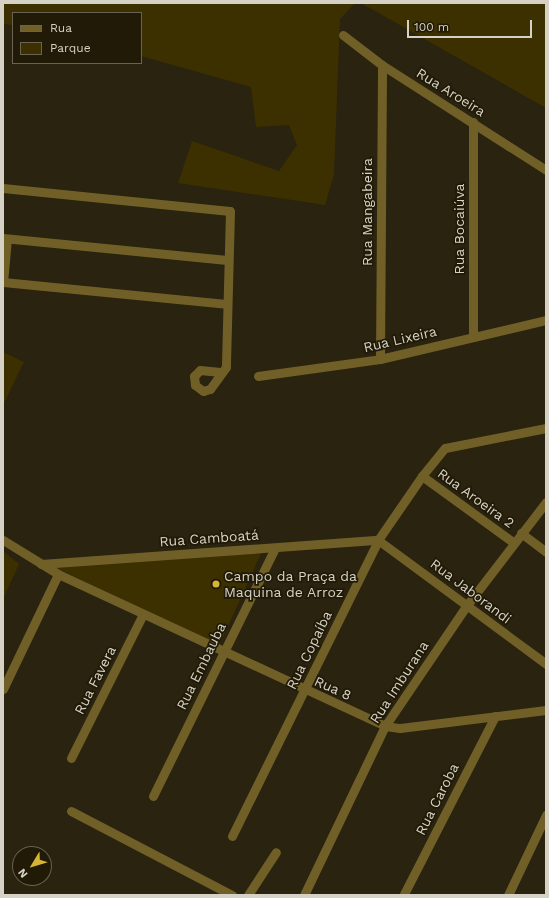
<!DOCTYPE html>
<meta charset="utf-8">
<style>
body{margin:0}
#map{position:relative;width:549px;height:898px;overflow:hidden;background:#29230f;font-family:"Work Sans",sans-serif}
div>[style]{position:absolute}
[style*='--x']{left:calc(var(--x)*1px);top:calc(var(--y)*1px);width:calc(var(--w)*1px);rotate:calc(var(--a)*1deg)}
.green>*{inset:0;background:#3d3000}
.minor>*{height:9px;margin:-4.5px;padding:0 4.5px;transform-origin:4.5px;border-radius:4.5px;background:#705f27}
.dots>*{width:11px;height:11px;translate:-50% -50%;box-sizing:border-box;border:2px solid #201a06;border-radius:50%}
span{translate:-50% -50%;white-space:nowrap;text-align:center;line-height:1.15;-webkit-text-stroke:3.5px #201a06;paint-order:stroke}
.street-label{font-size:14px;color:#d5d1c5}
.poi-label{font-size:14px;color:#d5d1c5}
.left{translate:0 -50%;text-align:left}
.frame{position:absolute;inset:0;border:4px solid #d5d1c5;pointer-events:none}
.legend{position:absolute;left:12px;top:12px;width:130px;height:52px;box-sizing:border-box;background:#201a06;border:1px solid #686352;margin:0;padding:5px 7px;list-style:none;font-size:12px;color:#d5d1c5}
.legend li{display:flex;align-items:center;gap:8px;height:20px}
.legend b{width:20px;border:1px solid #686352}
.north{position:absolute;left:12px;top:846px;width:40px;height:40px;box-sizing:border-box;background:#201a06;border:1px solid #686352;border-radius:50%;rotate:232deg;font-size:11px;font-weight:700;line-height:16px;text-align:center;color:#d5d1c5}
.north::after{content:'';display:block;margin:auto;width:14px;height:18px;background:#d7b434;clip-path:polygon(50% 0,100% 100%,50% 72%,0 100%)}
.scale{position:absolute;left:407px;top:20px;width:125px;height:18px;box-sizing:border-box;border:2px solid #d5d1c5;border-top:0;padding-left:5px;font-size:12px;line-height:14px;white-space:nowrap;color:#d5d1c5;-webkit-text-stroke:3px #201a06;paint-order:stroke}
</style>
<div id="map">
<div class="green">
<i style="clip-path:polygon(3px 3px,355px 3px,340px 19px,334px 174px,325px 205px,178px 183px,192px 141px,279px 171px,297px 145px,289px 125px,256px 127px,251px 87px,141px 56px,141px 13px,13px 13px,13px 25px,3px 24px)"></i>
<i style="clip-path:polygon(361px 3px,546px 3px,546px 108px)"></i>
<i style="clip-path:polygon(3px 352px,24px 362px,3px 405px)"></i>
<i style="clip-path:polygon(263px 549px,219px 646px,56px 568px)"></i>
<i style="clip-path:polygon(3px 551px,19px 564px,3px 599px)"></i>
</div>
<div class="minor">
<i style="--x:343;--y:35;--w:49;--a:37.6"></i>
<i style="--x:382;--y:65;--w:195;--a:32.6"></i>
<i style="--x:473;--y:122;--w:215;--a:90"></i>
<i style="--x:3;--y:188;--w:228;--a:5.8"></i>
<i style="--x:230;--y:211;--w:156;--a:91.5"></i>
<i style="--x:226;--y:367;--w:27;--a:126"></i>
<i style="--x:210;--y:389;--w:7;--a:164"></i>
<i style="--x:203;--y:391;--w:10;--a:-143"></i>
<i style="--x:195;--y:385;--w:9;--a:-96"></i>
<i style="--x:194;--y:376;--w:8;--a:-45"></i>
<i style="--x:200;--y:370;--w:20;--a:6"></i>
<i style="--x:3;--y:238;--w:225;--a:5.6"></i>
<i style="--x:7;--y:239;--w:43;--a:95.3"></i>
<i style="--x:3;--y:282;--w:224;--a:5.6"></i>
<i style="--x:380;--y:359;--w:294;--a:-89.6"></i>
<i style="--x:258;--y:376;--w:123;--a:-7.9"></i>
<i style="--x:380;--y:359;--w:171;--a:-13.2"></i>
<i style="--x:422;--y:476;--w:112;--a:36"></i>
<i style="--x:521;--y:533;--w:31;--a:37"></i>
<i style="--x:3;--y:540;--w:65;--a:31.7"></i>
<i style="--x:58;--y:574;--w:361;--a:24.9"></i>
<i style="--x:385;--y:726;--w:15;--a:8"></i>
<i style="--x:400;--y:728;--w:147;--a:-7"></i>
<i style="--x:378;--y:540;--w:209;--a:36.4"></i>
<i style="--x:41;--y:564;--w:338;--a:-4.1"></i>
<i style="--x:3;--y:689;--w:127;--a:-64.4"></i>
<i style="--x:71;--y:758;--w:161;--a:-63.4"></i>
<i style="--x:153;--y:796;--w:276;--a:-63.8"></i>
<i style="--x:71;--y:811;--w:182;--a:27.6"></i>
<i style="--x:232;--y:836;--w:330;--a:-63.7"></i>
<i style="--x:378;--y:540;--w:78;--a:-55.5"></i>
<i style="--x:422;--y:476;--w:36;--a:-51"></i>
<i style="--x:445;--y:448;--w:103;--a:-11.2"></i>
<i style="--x:404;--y:894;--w:200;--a:-62.9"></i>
<i style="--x:248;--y:895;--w:51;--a:-56.9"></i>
<i style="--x:304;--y:895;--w:187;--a:-64.4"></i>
<i style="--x:385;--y:726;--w:146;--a:-55.9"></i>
<i style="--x:467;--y:605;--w:130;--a:-52.5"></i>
<i style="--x:508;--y:895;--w:89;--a:-64.6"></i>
</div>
<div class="dots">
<i style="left:216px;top:584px;background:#d7b434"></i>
</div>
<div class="street-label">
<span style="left:451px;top:92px;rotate:32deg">Rua Aroeira</span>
<span style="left:367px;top:212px;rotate:-90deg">Rua Mangabeira</span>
<span style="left:459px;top:229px;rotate:-90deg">Rua Bocaiúva</span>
<span style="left:400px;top:339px;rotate:-13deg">Rua Lixeira</span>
<span style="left:476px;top:498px;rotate:36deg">Rua Aroeira 2</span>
<span style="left:209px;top:538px;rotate:-4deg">Rua Camboatá</span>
<span style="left:471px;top:591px;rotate:37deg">Rua Jaborandi</span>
<span style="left:309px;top:650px;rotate:-64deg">Rua Copaíba</span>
<span style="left:201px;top:666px;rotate:-64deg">Rua Embauba</span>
<span style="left:95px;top:680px;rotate:-63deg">Rua Favera</span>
<span style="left:399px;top:682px;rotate:-57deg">Rua Imburana</span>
<span style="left:333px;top:688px;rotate:24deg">Rua 8</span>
<span style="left:437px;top:799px;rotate:-63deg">Rua Caroba</span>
</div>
<div class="poi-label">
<span class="left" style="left:224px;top:584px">Campo da Praça da<br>Maquina de Arroz</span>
</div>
<div class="frame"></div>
<ul class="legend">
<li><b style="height:5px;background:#705f27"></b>Rua</li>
<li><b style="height:11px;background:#3d3000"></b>Parque</li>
</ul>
<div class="north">N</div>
<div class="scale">100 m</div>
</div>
